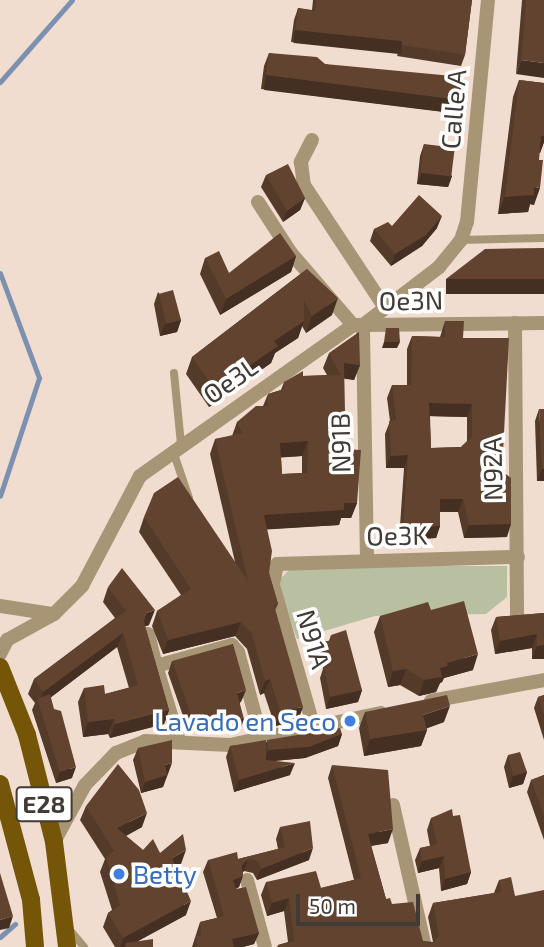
<!DOCTYPE html>
<style>
body{margin:0}
#map{position:relative;width:544px;height:947px;overflow:hidden;background:#f1ddd0;font-family:"Exo 2",sans-serif}
div>[style]{position:absolute}
[style*='--x']{left:calc(var(--x)*1px);top:calc(var(--y)*1px);width:calc(var(--w)*1px);rotate:calc(var(--a)*1deg)}
.green>*{inset:0;background:#b9bfa1}
.stream>*{height:5px;margin:-2.5px;padding:0 2.5px;transform-origin:2.5px;border-radius:2.5px;background:#7c91af}
.service>*{height:8px;margin:-4px;padding:0 4px;transform-origin:4px;border-radius:4px;background:#a79575}
.minor>*{height:14px;margin:-7px;padding:0 7px;transform-origin:7px;border-radius:7px;background:#a79575}
.primary>*{height:18px;margin:-9px;padding:0 9px;transform-origin:9px;border-radius:9px;background:#755507}
.wall>*{inset:0;background:#533a29}
.shaded-wall>*{inset:0;background:#442f22;transform-origin:0 0}
.building>*{inset:0;background:#614330;transform-origin:0 0}
.dots>*{width:19px;height:19px;translate:-50% -50%;box-sizing:border-box;border:4px solid #fff;border-radius:50%}
span{translate:-50% -50%;white-space:nowrap;text-align:center;line-height:1.15;-webkit-text-stroke:7px #fff;paint-order:stroke}
.shield-label span{padding:2px 5px;background:#fff;border:2px solid;border-radius:5px;-webkit-text-stroke-width:0}
.shield-label{font-size:24px;color:#423a35;font-weight:700}
.street-label{font-size:26px;color:#423a35}
.shop-label{font-size:26px;color:#366cbe}
.right{translate:-100% -50%;text-align:right}
.left{translate:0 -50%;text-align:left}
.scale{position:absolute;left:296px;top:894px;width:124px;height:32px;box-sizing:border-box;border:4px solid #423a35;border-top:0;padding-left:9px;font-size:21px;line-height:24px;white-space:nowrap;color:#423a35;-webkit-text-stroke:5px #fff;paint-order:stroke}
</style>
<div id="map">
<div class="green">
<i style="clip-path:polygon(293px 566px,507px 566px,507px 597px,486px 614px,375px 616px,297px 639px,280px 591px,281px 578px)"></i>
</div>
<div class="stream">
<i style="--x:0;--y:82;--w:109;--a:-48.7"></i>
<i style="--x:0;--y:273;--w:112;--a:69.6"></i>
<i style="--x:39;--y:378;--w:124;--a:108.3"></i>
<i style="--x:0;--y:937;--w:20;--a:-41"></i>
</div>
<div class="service">
<i style="--x:461;--y:240;--w:83;--a:-1.4"></i>
<i style="--x:174;--y:373;--w:71;--a:84.4"></i>
<i style="--x:173;--y:451;--w:50;--a:71.2"></i>
<i style="--x:68;--y:928;--w:25;--a:50"></i>
</div>
<div class="minor">
<i style="--x:312;--y:140;--w:25;--a:117"></i>
<i style="--x:301;--y:162;--w:23;--a:83"></i>
<i style="--x:304;--y:185;--w:147;--a:56.6"></i>
<i style="--x:258;--y:202;--w:61;--a:57.1"></i>
<i style="--x:291;--y:253;--w:95;--a:49.3"></i>
<i style="--x:515;--y:323;--w:291;--a:89.6"></i>
<i style="--x:367;--y:560;--w:235;--a:-91"></i>
<i style="--x:363;--y:325;--w:181;--a:-0.6"></i>
<i style="--x:0;--y:606;--w:54;--a:8.6"></i>
<i style="--x:148;--y:634;--w:33;--a:76"></i>
<i style="--x:0;--y:654;--w:16;--a:-63"></i>
<i style="--x:7;--y:640;--w:54;--a:-29"></i>
<i style="--x:54;--y:614;--w:40;--a:-45"></i>
<i style="--x:82;--y:586;--w:124;--a:-62.2"></i>
<i style="--x:140;--y:476;--w:261;--a:-35.3"></i>
<i style="--x:353;--y:325;--w:10;--a:0"></i>
<i style="--x:363;--y:325;--w:96;--a:-37.3"></i>
<i style="--x:439;--y:267;--w:35;--a:-51"></i>
<i style="--x:461;--y:240;--w:19;--a:-72"></i>
<i style="--x:467;--y:222;--w:223;--a:-84.6"></i>
<i style="--x:431;--y:701;--w:115;--a:-10.5"></i>
<i style="--x:314;--y:728;--w:149;--a:-106"></i>
<i style="--x:273;--y:585;--w:21;--a:-79"></i>
<i style="--x:277;--y:564;--w:241;--a:-1.7"></i>
<i style="--x:179;--y:741;--w:78;--a:-107"></i>
<i style="--x:156;--y:666;--w:79;--a:-15.4"></i>
<i style="--x:232;--y:645;--w:9;--a:49"></i>
<i style="--x:238;--y:652;--w:65;--a:74.9"></i>
<i style="--x:393;--y:805;--w:146;--a:77.3"></i>
<i style="--x:54;--y:842;--w:65;--a:-61.5"></i>
<i style="--x:85;--y:785;--w:45;--a:-45.9"></i>
<i style="--x:116;--y:753;--w:31;--a:-22"></i>
<i style="--x:145;--y:741;--w:85;--a:2.7"></i>
<i style="--x:230;--y:745;--w:154;--a:-12"></i>
<i style="--x:247;--y:880;--w:69;--a:75"></i>
</div>
<div class="primary">
<i style="--x:0;--y:667;--w:73;--a:68.3"></i>
<i style="--x:27;--y:735;--w:110;--a:75.8"></i>
<i style="--x:54;--y:842;--w:106;--a:82.9"></i>
<i style="--x:0;--y:784;--w:120;--a:75"></i>
<i style="--x:31;--y:900;--w:47;--a:85.1"></i>
</div>
<div class="wall">
<i style="clip-path:polygon(313px 0,472px 0,465px 55px,461px 66px,397px 56px,398px 53px,291px 42px,294px 20px,298px 8px,312px 10px)"></i>
<i style="clip-path:polygon(522px 0,544px 0,516px 74px)"></i>
<i style="clip-path:polygon(269px 53px,325px 64px,459px 100px,454px 113px,261px 89px,264px 66px)"></i>
<i style="clip-path:polygon(519px 80px,544px 83px,544px 142px,540px 153px,539px 153px,534px 205px,530px 204px,528px 212px,498px 214px,513px 97px)"></i>
<i style="clip-path:polygon(424px 144px,452px 176px,448px 187px,417px 184px,420px 156px)"></i>
<i style="clip-path:polygon(266px 175px,305px 198px,300px 210px,283px 222px,261px 187px)"></i>
<i style="clip-path:polygon(392px 226px,437px 228px,422px 246px,391px 266px,370px 241px,374px 229px)"></i>
<i style="clip-path:polygon(296px 256px,291px 272px,220px 315px,200px 274px,205px 258px,229px 273px)"></i>
<i style="clip-path:polygon(307px 269px,332px 315px,306px 333px,302px 326px,298px 338px,275px 353px,271px 363px,209px 407px,186px 374px,192px 357px)"></i>
<i style="clip-path:polygon(158px 292px,181px 320px,177px 332px,160px 336px,154px 304px)"></i>
<i style="clip-path:polygon(evenodd,445px 321px,463px 338px,502px 471px,507px 537px,464px 538px,458px 512px,440px 512px,440px 526px,436px 538px,399px 540px,404px 468px,386px 468px,385px 434px,390px 421px,387px 398px,392px 385px,407px 385px,407px 349px,412px 336px,440px 337px,445px 321px,430px 416px,467px 417px,467px 441px,461px 447px,431px 448px,430px 416px)"></i>
<i style="clip-path:polygon(evenodd,329px 353px,360px 365px,354px 380px,344px 378px,339px 427px,331px 427px,330px 448px,357px 503px,351px 518px,341px 518px,339px 525px,267px 529px,269px 573px,278px 604px,275px 610px,298px 721px,275px 726px,264px 693px,260px 695px,247px 649px,235px 636px,163px 654px,152px 626px,157px 611px,181px 595px,139px 532px,144px 517px,235px 562px,210px 454px,215px 439px,232px 436px,237px 422px,263px 406px,268px 394px,281px 390px,284px 382px,303px 376px,327px 375px,323px 368px,329px 353px,302px 456px,302px 473px,282px 474px,281px 457px,302px 456px)"></i>
<i style="clip-path:polygon(539px 409px,544px 481px,537px 481px,535px 421px)"></i>
<i style="clip-path:polygon(108px 587px,149px 625px,145px 626px,169px 710px,164px 724px,110px 738px,108px 734px,83px 737px,78px 702px,84px 688px,105px 694px,129px 688px,117px 647px,50px 698px,72px 778px,56px 783px,32px 710px,35px 703px,28px 694px,34px 679px,115px 618px,103px 602px)"></i>
<i style="clip-path:polygon(431px 610px,473px 670px,444px 678px,442px 682px,440px 683px,436px 692px,419px 696px,400px 685px,388px 687px,374px 632px,380px 616px)"></i>
<i style="clip-path:polygon(544px 613px,544px 659px,532px 659px,532px 648px,495px 654px,491px 630px,496px 617px)"></i>
<i style="clip-path:polygon(331px 635px,362px 690px,358px 702px,326px 709px,320px 678px,323px 669px,319px 654px,323px 642px,329px 641px)"></i>
<i style="clip-path:polygon(172px 661px,241px 702px,240px 702px,240px 730px,188px 730px,168px 673px)"></i>
<i style="clip-path:polygon(544px 695px,544px 740px,534px 708px,538px 697px)"></i>
<i style="clip-path:polygon(365px 712px,444px 722px,427px 728px,427px 730px,421px 746px,364px 756px,359px 728px)"></i>
<i style="clip-path:polygon(342px 734px,338px 746px,305px 758px,273px 761px,290px 775px,234px 792px,226px 757px,230px 746px)"></i>
<i style="clip-path:polygon(138px 748px,168px 774px,163px 787px,141px 793px,133px 760px)"></i>
<i style="clip-path:polygon(508px 755px,527px 772px,523px 784px,509px 788px,504px 767px)"></i>
<i style="clip-path:polygon(332px 765px,388px 843px,371px 846px,386px 899px,423px 941px,433px 942px,428px 917px,433px 903px,494px 893px,499px 880px,515px 896px,544px 947px,277px 947px,278px 945px,288px 942px,284px 911px,267px 916px,261px 895px,266px 882px,321px 888px,354px 880px,328px 778px)"></i>
<i style="clip-path:polygon(544px 775px,544px 840px,527px 792px,531px 780px)"></i>
<i style="clip-path:polygon(86px 806px,142px 827px,126px 836px,143px 850px,160px 853px,181px 864px,176px 867px,186px 915px,138px 941px,153px 947px,115px 947px,103px 927px,108px 913px,112px 910px,100px 872px,105px 859px,80px 820px)"></i>
<i style="clip-path:polygon(453px 816px,471px 872px,467px 884px,441px 891px,439px 868px,418px 873px,415px 860px,420px 848px,430px 846px,427px 830px,431px 818px)"></i>
<i style="clip-path:polygon(280px 827px,309px 860px,257px 880px,253px 873px,244px 871px,243px 872px,239px 887px,236px 889px,259px 933px,254px 944px,243px 947px,192px 947px,200px 922px,217px 918px,203px 872px,208px 860px,238px 859px,278px 849px,276px 839px)"></i>
</div>
<div class="shaded-wall">
<i style="left:295px;top:30px;width:108px;height:13px;rotate:6deg"></i>
<i style="clip-path:polygon(521px 60px,544px 63px,544px 78px,516px 74px)"></i>
<i style="left:266px;top:75px;width:195px;height:15px;rotate:7deg"></i>
<i style="clip-path:polygon(541px 136px,544px 136px,544px 142px,540px 153px,534px 152px)"></i>
<i style="clip-path:polygon(422px 173px,452px 176px,448px 187px,417px 184px)"></i>
<i style="clip-path:polygon(534px 187px,540px 188px,534px 205px,530px 204px,528px 212px,498px 214px,505px 197px)"></i>
<i style="clip-path:polygon(305px 198px,300px 210px,283px 222px,287px 211px)"></i>
<i style="clip-path:polygon(442px 216px,437px 228px,422px 246px,391px 266px,395px 254px)"></i>
<i style="clip-path:polygon(296px 256px,291px 272px,220px 315px,226px 299px)"></i>
<i style="left:446px;top:279px;width:98px;height:15px"></i>
<i style="clip-path:polygon(338px 298px,332px 315px,306px 333px,312px 316px)"></i>
<i style="clip-path:polygon(181px 320px,177px 332px,160px 336px,165px 324px)"></i>
<i style="clip-path:polygon(304px 321px,298px 338px,275px 353px,271px 363px,209px 407px,215px 390px,274px 341px)"></i>
<i style="clip-path:polygon(384px 342px,400px 342px,397px 348px,382px 348px)"></i>
<i style="clip-path:polygon(344px 363px,360px 365px,354px 380px,339px 378px)"></i>
<i style="clip-path:polygon(429px 403px,472px 404px,467px 417px,425px 416px)"></i>
<i style="clip-path:polygon(331px 412px,345px 412px,339px 427px,325px 427px)"></i>
<i style="clip-path:polygon(308px 441px,302px 456px,275px 458px,280px 443px)"></i>
<i style="clip-path:polygon(408px 455px,404px 468px,386px 468px,391px 456px)"></i>
<i style="clip-path:polygon(542px 469px,544px 469px,544px 481px,537px 481px)"></i>
<i style="clip-path:polygon(440px 499px,463px 499px,458px 512px,435px 511px)"></i>
<i style="clip-path:polygon(344px 503px,357px 503px,351px 518px,341px 518px,339px 525px,259px 530px,264px 515px)"></i>
<i style="clip-path:polygon(511px 524px,507px 537px,464px 538px,469px 525px)"></i>
<i style="clip-path:polygon(440px 526px,436px 538px,399px 540px,403px 528px)"></i>
<i style="clip-path:polygon(155px 610px,149px 625px,141px 628px,146px 613px)"></i>
<i style="clip-path:polygon(241px 622px,235px 636px,163px 654px,168px 640px)"></i>
<i style="clip-path:polygon(123px 633px,117px 647px,38px 707px,43px 692px)"></i>
<i style="clip-path:polygon(537px 634px,532px 648px,495px 654px,500px 641px)"></i>
<i style="clip-path:polygon(544px 645px,544px 659px,532px 659px,537px 646px)"></i>
<i style="clip-path:polygon(478px 654px,473px 670px,444px 678px,442px 682px,440px 683px,436px 692px,419px 696px,424px 680px,447px 663px)"></i>
<i style="clip-path:polygon(406px 669px,400px 685px,388px 687px,393px 671px)"></i>
<i style="clip-path:polygon(270px 679px,264px 693px,260px 695px,265px 681px)"></i>
<i style="clip-path:polygon(246px 690px,241px 702px,233px 705px,237px 693px)"></i>
<i style="clip-path:polygon(362px 690px,358px 702px,326px 709px,330px 697px)"></i>
<i style="clip-path:polygon(450px 706px,444px 722px,417px 732px,423px 715px)"></i>
<i style="clip-path:polygon(303px 707px,298px 721px,275px 726px,280px 711px)"></i>
<i style="clip-path:polygon(169px 710px,164px 724px,110px 738px,115px 724px)"></i>
<i style="clip-path:polygon(192px 718px,244px 719px,240px 730px,188px 730px)"></i>
<i style="clip-path:polygon(114px 719px,108px 734px,83px 737px,88px 722px)"></i>
<i style="clip-path:polygon(427px 730px,421px 746px,364px 756px,370px 739px)"></i>
<i style="clip-path:polygon(342px 734px,338px 746px,305px 758px,264px 762px,268px 750px)"></i>
<i style="clip-path:polygon(172px 763px,168px 774px,161px 776px,165px 765px)"></i>
<i style="clip-path:polygon(295px 763px,290px 775px,234px 792px,239px 780px)"></i>
<i style="clip-path:polygon(76px 767px,72px 778px,56px 783px,60px 772px)"></i>
<i style="clip-path:polygon(527px 772px,523px 784px,509px 788px,513px 776px)"></i>
<i style="clip-path:polygon(167px 775px,163px 787px,141px 793px,145px 782px)"></i>
<i style="clip-path:polygon(147px 813px,142px 827px,112px 843px,117px 828px)"></i>
<i style="clip-path:polygon(393px 829px,388px 843px,363px 847px,368px 834px)"></i>
<i style="clip-path:polygon(313px 848px,309px 860px,257px 880px,261px 869px)"></i>
<i style="clip-path:polygon(186px 850px,181px 864px,167px 873px,172px 858px)"></i>
<i style="clip-path:polygon(444px 856px,439px 868px,418px 873px,422px 861px)"></i>
<i style="clip-path:polygon(248px 859px,244px 871px,238px 877px,242px 865px)"></i>
<i style="clip-path:polygon(471px 872px,467px 884px,441px 891px,445px 879px)"></i>
<i style="clip-path:polygon(243px 876px,239px 887px,229px 891px,233px 880px)"></i>
<i style="clip-path:polygon(289px 898px,284px 911px,267px 916px,272px 903px)"></i>
<i style="clip-path:polygon(191px 901px,186px 915px,127px 947px,126px 943px,124px 947px,120px 947px,123px 938px)"></i>
<i style="clip-path:polygon(13px 916px,9px 928px,0 930px,0 920px)"></i>
<i style="clip-path:polygon(259px 933px,254px 944px,243px 947px,229px 947px,232px 939px)"></i>
</div>
<div class="building">
<i style="clip-path:polygon(316px 0,472px 0,465px 55px,402px 45px,402px 41px,295px 30px,298px 8px,315px 11px)"></i>
<i style="clip-path:polygon(526px 0,544px 0,544px 63px,521px 60px)"></i>
<i style="clip-path:polygon(269px 53px,317px 57px,325px 64px,463px 77px,459px 100px,266px 75px)"></i>
<i style="clip-path:polygon(519px 80px,544px 83px,544px 136px,541px 136px,539px 160px,543px 160px,540px 188px,534px 187px,534px 195px,505px 197px)"></i>
<i style="left:424px;top:144px;width:31px;height:29px;rotate:7deg"></i>
<i style="clip-path:polygon(288px 164px,305px 198px,287px 211px,266px 175px)"></i>
<i style="clip-path:polygon(419px 195px,442px 216px,426px 235px,395px 254px,374px 229px,388px 222px,392px 226px)"></i>
<i style="clip-path:polygon(280px 233px,296px 256px,226px 299px,205px 258px,219px 251px,229px 273px)"></i>
<i style="clip-path:polygon(544px 248px,544px 279px,446px 279px,485px 249px)"></i>
<i style="clip-path:polygon(307px 269px,338px 298px,312px 316px,304px 300px,304px 321px,274px 341px,278px 346px,215px 390px,192px 357px)"></i>
<i style="left:173px;top:290px;width:31px;height:15px;rotate:75deg"></i>
<i style="clip-path:polygon(evenodd,445px 321px,464px 321px,463px 338px,509px 338px,502px 471px,511px 478px,511px 524px,469px 525px,463px 499px,440px 499px,440px 526px,403px 528px,408px 455px,391px 456px,389px 421px,396px 420px,392px 385px,411px 385px,412px 336px,445px 337px,445px 321px,429px 403px,472px 404px,472px 437px,461px 447px,431px 448px,429px 403px)"></i>
<i style="clip-path:polygon(386px 328px,399px 328px,400px 342px,384px 342px)"></i>
<i style="clip-path:polygon(evenodd,359px 332px,360px 365px,344px 363px,345px 412px,331px 412px,330px 448px,361px 450px,357px 503px,344px 503px,344px 510px,264px 515px,272px 551px,269px 573px,278px 604px,274px 605px,303px 707px,280px 711px,270px 679px,265px 681px,252px 634px,241px 622px,168px 640px,157px 611px,191px 589px,144px 517px,154px 493px,178px 477px,248px 581px,215px 439px,242px 433px,237px 422px,256px 406px,268px 406px,268px 394px,284px 389px,284px 382px,303px 371px,303px 376px,340px 375px,329px 353px,359px 332px,308px 441px,307px 473px,282px 474px,280px 443px,308px 441px)"></i>
<i style="clip-path:polygon(539px 409px,544px 409px,544px 469px,542px 469px)"></i>
<i style="clip-path:polygon(122px 568px,155px 610px,146px 613px,144px 622px,169px 710px,115px 724px,114px 719px,88px 722px,84px 688px,104px 685px,105px 694px,138px 685px,123px 633px,43px 692px,34px 679px,126px 611px,108px 587px)"></i>
<i style="clip-path:polygon(464px 601px,478px 654px,447px 663px,448px 666px,440px 668px,442px 677px,424px 680px,406px 669px,393px 671px,380px 616px,428px 602px,431px 610px)"></i>
<i style="clip-path:polygon(544px 613px,544px 645px,537px 646px,537px 634px,500px 641px,496px 617px)"></i>
<i style="clip-path:polygon(346px 630px,362px 690px,330px 697px,324px 667px,330px 665px,323px 642px,332px 640px,331px 635px)"></i>
<i style="clip-path:polygon(233px 644px,246px 690px,237px 693px,244px 719px,192px 718px,172px 661px)"></i>
<i style="clip-path:polygon(50px 694px,54px 709px,61px 711px,76px 767px,60px 772px,37px 699px)"></i>
<i style="clip-path:polygon(447px 695px,450px 706px,423px 715px,427px 730px,370px 739px,365px 712px)"></i>
<i style="clip-path:polygon(544px 695px,544px 715px,538px 697px)"></i>
<i style="clip-path:polygon(340px 728px,342px 734px,309px 747px,268px 750px,267px 740px)"></i>
<i style="clip-path:polygon(172px 740px,172px 763px,165px 765px,167px 775px,145px 782px,138px 748px)"></i>
<i style="clip-path:polygon(266px 740px,266px 760px,295px 763px,239px 780px,230px 746px)"></i>
<i style="clip-path:polygon(520px 752px,527px 772px,513px 776px,508px 755px)"></i>
<i style="clip-path:polygon(118px 764px,139px 790px,147px 813px,117px 828px,143px 850px,153px 839px,160px 853px,183px 834px,186px 850px,172px 858px,191px 901px,123px 938px,108px 913px,120px 905px,106px 857px,114px 851px,86px 806px)"></i>
<i style="clip-path:polygon(332px 765px,388px 770px,393px 829px,368px 834px,386px 899px,390px 898px,392px 904px,413px 902px,423px 941px,433px 943px,439px 936px,433px 903px,501px 892px,499px 880px,511px 877px,515px 896px,544px 890px,544px 947px,278px 947px,278px 945px,294px 941px,289px 898px,272px 903px,266px 882px,316px 871px,321px 888px,361px 878px)"></i>
<i style="clip-path:polygon(544px 775px,544px 816px,531px 780px)"></i>
<i style="clip-path:polygon(452px 809px,453px 816px,460px 815px,471px 872px,445px 879px,444px 856px,422px 861px,420px 848px,437px 844px,431px 818px)"></i>
<i style="clip-path:polygon(310px 821px,313px 848px,261px 869px,258px 861px,248px 859px,242px 865px,243px 876px,233px 880px,236px 889px,246px 887px,259px 933px,232px 939px,234px 947px,197px 947px,196px 936px,201px 935px,200px 922px,224px 916px,208px 860px,237px 852px,238px 859px,285px 847px,280px 827px)"></i>
<i style="clip-path:polygon(0 873px,13px 916px,0 920px)"></i>
<i style="clip-path:polygon(153px 939px,153px 947px,126px 947px,126px 943px)"></i>
</div>
<div class="dots">
<i style="left:350px;top:721px;background:#3f7fe0"></i>
<i style="left:119px;top:874px;background:#3f7fe0"></i>
</div>
<div class="shield-label">
<span style="left:44px;top:804px">E28</span>
</div>
<div class="street-label">
<span style="left:453px;top:109px;rotate:-85deg">Calle A</span>
<span style="left:411px;top:300px;rotate:-1deg">Oe3N</span>
<span style="left:230px;top:380px;rotate:-35deg">Oe3L</span>
<span style="left:340px;top:443px;rotate:-91deg">N91B</span>
<span style="left:492px;top:469px;rotate:-91deg">N92A</span>
<span style="left:397px;top:535px;rotate:-1deg">Oe3K</span>
<span style="left:314px;top:639px;rotate:74deg">N91A</span>
</div>
<div class="shop-label">
<span class="right" style="left:336px;top:721px">Lavado en Seco</span>
<span class="left" style="left:133px;top:874px">Betty</span>
</div>
<div class="scale">50 m</div>
</div>
